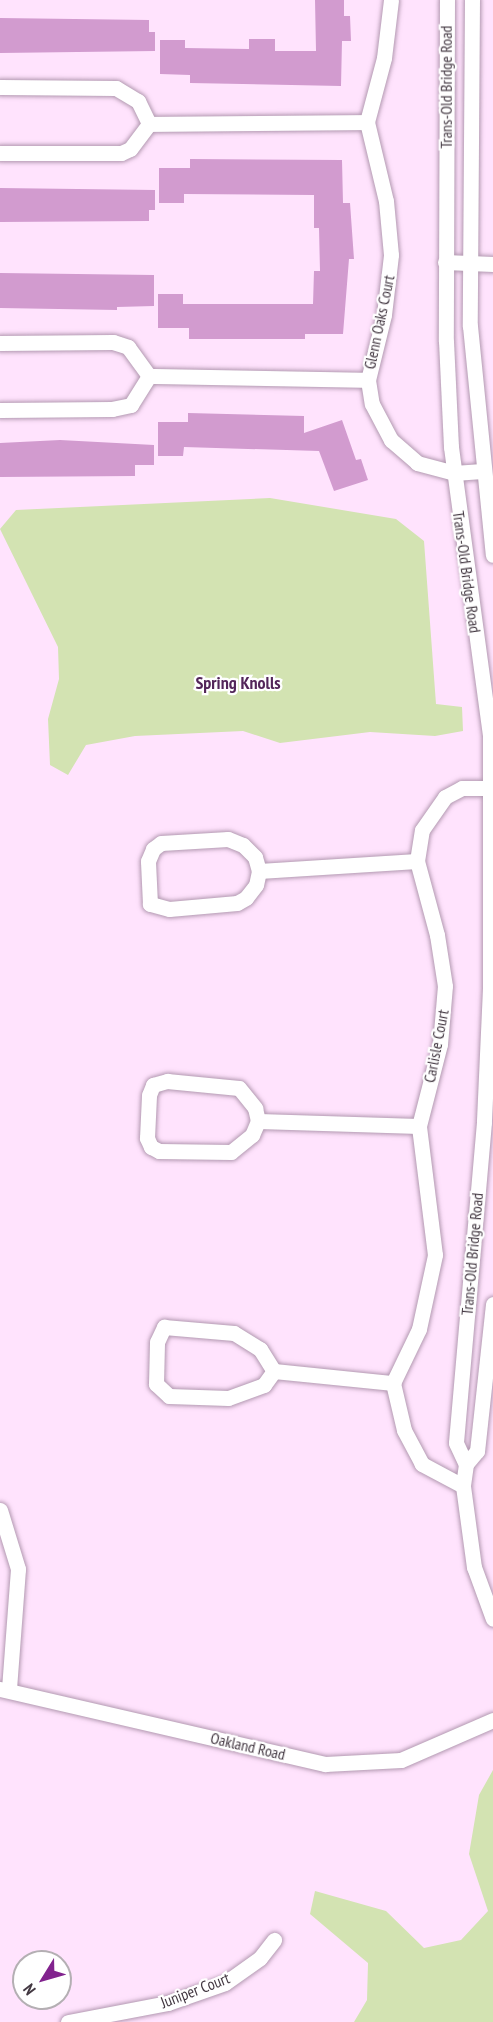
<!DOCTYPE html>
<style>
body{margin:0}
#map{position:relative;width:493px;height:2022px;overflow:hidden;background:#ffe3fd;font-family:"PT Sans Narrow",sans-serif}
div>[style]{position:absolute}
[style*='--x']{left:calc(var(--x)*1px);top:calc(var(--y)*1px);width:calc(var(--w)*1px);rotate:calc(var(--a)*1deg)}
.green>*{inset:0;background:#d3e3b2}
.building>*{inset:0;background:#d29bcf}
.roads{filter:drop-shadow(0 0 2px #b399b1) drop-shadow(0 0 2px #b399b1)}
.street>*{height:15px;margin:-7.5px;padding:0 7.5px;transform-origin:7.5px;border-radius:7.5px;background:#fff}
span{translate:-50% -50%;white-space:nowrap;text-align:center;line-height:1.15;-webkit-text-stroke:4.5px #fff;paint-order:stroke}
.street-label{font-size:16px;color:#433842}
.neighbourhood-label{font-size:18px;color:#532659;font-weight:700}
.north{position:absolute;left:12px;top:1950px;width:60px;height:60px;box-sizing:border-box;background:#fff;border:2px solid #b4afb3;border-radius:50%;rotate:233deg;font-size:16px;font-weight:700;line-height:24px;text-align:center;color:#433842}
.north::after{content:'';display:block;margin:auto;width:21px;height:27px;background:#82238e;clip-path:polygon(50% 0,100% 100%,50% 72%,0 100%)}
</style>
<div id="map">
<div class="green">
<i style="clip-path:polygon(270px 498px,396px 519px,424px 541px,436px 704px,462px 707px,463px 731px,435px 736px,370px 732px,280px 743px,243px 731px,135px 736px,86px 745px,68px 775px,50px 765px,48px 719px,59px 679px,58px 647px,0 529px,16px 510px)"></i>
<i style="clip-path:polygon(493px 1770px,493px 2022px,354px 2022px,367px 2000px,368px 1963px,310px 1914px,315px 1891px,386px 1911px,424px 1948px,461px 1940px,488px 1911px,469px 1854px,479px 1795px)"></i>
</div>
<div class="building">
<i style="clip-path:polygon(315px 0,344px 0,344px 16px,350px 16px,351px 41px,342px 41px,341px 86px,190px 83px,190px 75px,160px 74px,160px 40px,185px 40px,185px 48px,249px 49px,249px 39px,275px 39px,275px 51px,316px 51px)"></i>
<i style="clip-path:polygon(0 18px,149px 20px,149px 32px,155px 32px,155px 51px,0 53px)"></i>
<i style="clip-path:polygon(190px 159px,342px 160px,343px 203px,350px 203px,354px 259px,349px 259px,343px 334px,305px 334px,305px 339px,189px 339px,189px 328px,158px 328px,158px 294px,183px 294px,183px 304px,313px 304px,314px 271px,320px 271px,319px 228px,314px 228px,314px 195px,184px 194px,184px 203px,159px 203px,159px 168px,190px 168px)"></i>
<i style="clip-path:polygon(0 188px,155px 190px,155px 210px,149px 210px,149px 221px,0 222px)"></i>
<i style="clip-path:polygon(0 273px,154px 275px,154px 306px,117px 307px,117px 310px,0 308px)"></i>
<i style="clip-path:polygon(188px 413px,304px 416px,304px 433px,342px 420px,356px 460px,361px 459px,368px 480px,334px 491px,319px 451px,184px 447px,183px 456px,158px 456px,158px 422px,188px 422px)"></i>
<i style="clip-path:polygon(60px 440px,154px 445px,154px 465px,135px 465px,135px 476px,0 477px,0 443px)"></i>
</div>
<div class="roads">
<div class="street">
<i style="--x:391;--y:0;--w:58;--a:96.9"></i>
<i style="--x:384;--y:58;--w:66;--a:104.9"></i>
<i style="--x:367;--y:122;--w:81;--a:76.5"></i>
<i style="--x:386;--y:201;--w:54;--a:84.7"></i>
<i style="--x:391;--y:255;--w:60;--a:96.7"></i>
<i style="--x:384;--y:315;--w:67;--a:103.8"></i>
<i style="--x:368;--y:380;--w:24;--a:81"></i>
<i style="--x:372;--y:404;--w:41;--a:62.2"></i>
<i style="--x:391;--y:440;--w:35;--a:41"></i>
<i style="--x:417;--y:463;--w:38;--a:15"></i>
<i style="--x:454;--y:473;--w:28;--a:-4"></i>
<i style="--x:447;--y:0;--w:341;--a:90.2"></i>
<i style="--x:446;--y:341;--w:106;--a:87.3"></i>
<i style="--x:451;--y:447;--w:292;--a:82.3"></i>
<i style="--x:490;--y:736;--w:252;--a:90"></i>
<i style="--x:490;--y:988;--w:134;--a:92.6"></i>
<i style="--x:484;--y:1122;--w:322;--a:95"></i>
<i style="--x:456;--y:1443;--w:23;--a:65"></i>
<i style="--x:472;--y:0;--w:326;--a:90.4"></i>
<i style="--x:470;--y:326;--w:230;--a:84.3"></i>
<i style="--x:0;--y:87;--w:116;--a:0.5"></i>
<i style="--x:116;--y:88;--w:26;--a:31"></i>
<i style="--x:138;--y:101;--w:25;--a:64"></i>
<i style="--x:149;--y:124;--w:31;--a:127"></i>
<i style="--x:130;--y:149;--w:10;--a:156"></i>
<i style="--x:121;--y:153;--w:121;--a:180"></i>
<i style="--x:149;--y:124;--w:218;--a:-0.5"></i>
<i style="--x:445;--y:262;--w:48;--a:2.4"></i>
<i style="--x:0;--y:343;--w:113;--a:-0.5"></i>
<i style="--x:113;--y:342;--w:16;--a:18"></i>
<i style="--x:128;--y:347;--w:36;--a:54"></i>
<i style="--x:149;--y:376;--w:34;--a:122"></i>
<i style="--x:131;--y:405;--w:19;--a:168"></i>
<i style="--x:112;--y:409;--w:112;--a:179.5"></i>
<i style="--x:149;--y:376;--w:219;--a:1"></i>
<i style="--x:228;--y:839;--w:16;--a:22"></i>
<i style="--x:243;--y:845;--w:17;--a:45"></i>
<i style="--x:255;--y:857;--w:15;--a:74"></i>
<i style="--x:259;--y:871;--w:14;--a:102"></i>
<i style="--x:256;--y:885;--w:16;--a:128"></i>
<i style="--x:246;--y:898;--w:10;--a:151"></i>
<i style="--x:237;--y:903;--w:68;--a:175"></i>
<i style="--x:169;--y:909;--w:20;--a:-165"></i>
<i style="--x:150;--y:904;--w:43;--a:-92.7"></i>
<i style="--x:148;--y:861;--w:13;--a:-67"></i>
<i style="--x:153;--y:849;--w:10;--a:-37"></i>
<i style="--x:161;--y:843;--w:67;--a:-3.4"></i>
<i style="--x:259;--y:871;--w:158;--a:-3.6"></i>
<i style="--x:167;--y:1081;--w:72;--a:5.6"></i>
<i style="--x:239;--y:1088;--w:26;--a:51"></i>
<i style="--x:255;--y:1108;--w:13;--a:77"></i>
<i style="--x:258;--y:1121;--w:15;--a:113"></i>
<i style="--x:252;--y:1135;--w:27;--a:141"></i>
<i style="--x:231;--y:1152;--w:72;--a:-179.2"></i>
<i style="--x:159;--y:1151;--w:9;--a:-153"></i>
<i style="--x:151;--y:1147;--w:10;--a:-114"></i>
<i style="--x:147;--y:1138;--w:43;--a:-87.3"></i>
<i style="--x:149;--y:1095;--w:11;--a:-68"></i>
<i style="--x:153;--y:1085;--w:15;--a:-16"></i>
<i style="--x:258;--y:1121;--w:161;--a:1.8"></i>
<i style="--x:493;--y:1304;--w:148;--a:96.2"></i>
<i style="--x:477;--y:1451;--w:17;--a:130"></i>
<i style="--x:466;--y:1464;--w:22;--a:98"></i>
<i style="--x:463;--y:1486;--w:82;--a:82.3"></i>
<i style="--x:474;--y:1567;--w:55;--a:69.9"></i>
<i style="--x:164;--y:1327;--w:70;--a:4.9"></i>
<i style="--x:234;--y:1333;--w:31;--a:32"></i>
<i style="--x:260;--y:1349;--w:26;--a:58"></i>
<i style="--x:274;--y:1371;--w:17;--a:126"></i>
<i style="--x:264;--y:1385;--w:38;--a:160"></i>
<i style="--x:228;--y:1398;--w:59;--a:-178.1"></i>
<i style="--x:169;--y:1396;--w:18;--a:-137"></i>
<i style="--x:156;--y:1384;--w:42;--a:-88.6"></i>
<i style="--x:157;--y:1342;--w:17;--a:-65"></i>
<i style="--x:274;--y:1371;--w:120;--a:5.8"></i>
<i style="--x:463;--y:1486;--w:47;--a:-151.8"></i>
<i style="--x:422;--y:1464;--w:38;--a:-118"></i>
<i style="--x:404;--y:1430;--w:48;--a:-103.2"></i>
<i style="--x:393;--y:1383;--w:60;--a:-64.3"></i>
<i style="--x:419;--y:1329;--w:76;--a:-77.8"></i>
<i style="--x:435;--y:1255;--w:130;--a:-97.1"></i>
<i style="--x:419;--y:1126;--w:85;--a:-75.6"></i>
<i style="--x:440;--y:1044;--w:58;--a:-85.1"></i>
<i style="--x:445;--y:986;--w:52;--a:-98.9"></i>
<i style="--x:437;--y:935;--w:77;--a:-105.1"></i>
<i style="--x:417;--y:861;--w:31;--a:-81"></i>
<i style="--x:422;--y:830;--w:40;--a:-55.1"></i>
<i style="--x:445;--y:797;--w:19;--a:-28"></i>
<i style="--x:462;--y:788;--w:31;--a:0"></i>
<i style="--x:0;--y:1510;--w:62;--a:73"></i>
<i style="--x:18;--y:1569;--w:121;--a:94.3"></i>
<i style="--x:0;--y:1689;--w:334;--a:13"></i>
<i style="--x:325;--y:1764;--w:76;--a:-3"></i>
<i style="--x:401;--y:1760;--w:100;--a:-23.5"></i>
<i style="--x:68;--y:2022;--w:102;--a:-10.8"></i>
<i style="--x:168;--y:2003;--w:60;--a:-19.3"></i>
<i style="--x:225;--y:1983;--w:43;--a:-35.5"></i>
<i style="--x:260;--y:1958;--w:23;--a:-52"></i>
</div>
</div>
<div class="street-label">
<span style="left:446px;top:87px;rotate:-90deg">Trans-Old Bridge Road</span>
<span style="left:379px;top:322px;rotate:-78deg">Glenn Oaks Court</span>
<span style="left:467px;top:572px;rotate:82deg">Trans-Old Bridge Road</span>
<span style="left:436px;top:1046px;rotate:-79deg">Carlisle Court</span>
<span style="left:472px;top:1254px;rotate:-85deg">Trans-Old Bridge Road</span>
<span style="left:248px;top:1746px;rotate:13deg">Oakland Road</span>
<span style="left:195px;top:1990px;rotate:-21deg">Juniper Court</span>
</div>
<div class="neighbourhood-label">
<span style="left:238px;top:683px">Spring Knolls</span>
</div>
<div class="north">N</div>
</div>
